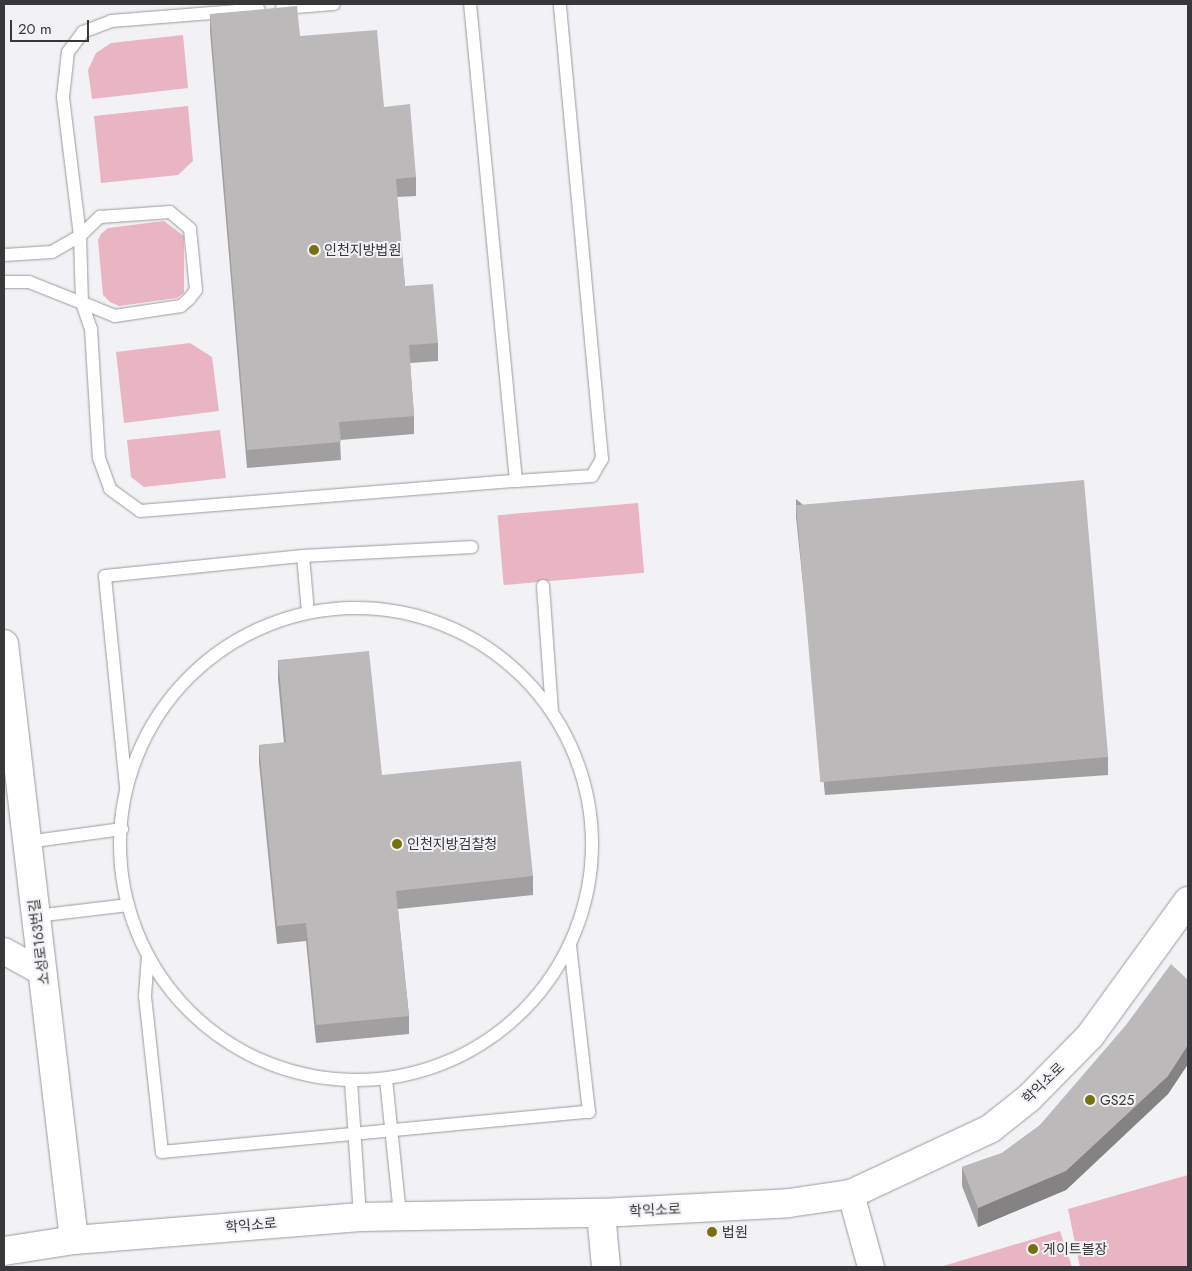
<!DOCTYPE html>
<meta charset="utf-8">
<style>
body{margin:0}
#map{position:relative;width:1192px;height:1271px;overflow:hidden;background:#f2f1f5;font-family:Jost,"Noto Sans KR",sans-serif}
div>[style]{position:absolute}
[style*='--x']{left:calc(var(--x)*1px);top:calc(var(--y)*1px);width:calc(var(--w)*1px);rotate:calc(var(--a)*1deg)}
.green>*{inset:0;background:#eab5c3;transform-origin:0 0}
.roads{filter:drop-shadow(0 0 1px #9b9b9e) drop-shadow(0 0 1px #9b9b9e)}
.service>*{height:12px;margin:-6px;padding:0 6px;transform-origin:6px;border-radius:6px;background:#fff}
.service>.ring{margin:-6px;padding:0;box-sizing:content-box;background:none;border:12px solid #fff;border-radius:50%}
.minor>*{height:26px;margin:-13px;padding:0 13px;transform-origin:13px;border-radius:13px;background:#fff}
.tertiary>*{height:28px;margin:-14px;padding:0 14px;transform-origin:14px;border-radius:14px;background:#fff}
.wall>*{inset:0;background:#a29fa1}
.shaded-wall>*{inset:0;background:#848283}
.building>*{inset:0;background:#bcb9bb;transform-origin:0 0}
.dots>*{width:14px;height:14px;translate:-50% -50%;box-sizing:border-box;border:2px solid #f2f1f5;border-radius:50%}
span{translate:-50% -50%;white-space:nowrap;text-align:center;line-height:1.15;-webkit-text-stroke:4px #f2f1f5;paint-order:stroke}
.poi-label{font-size:14px;color:#38383a}
.left{translate:0 -50%;text-align:left}
.street-label{font-size:14px;color:#38383a}
.frame{position:absolute;inset:0;border:5px solid #38383a;pointer-events:none}
.scale{position:absolute;left:10px;top:20px;width:79px;height:22px;box-sizing:border-box;border:2px solid #38383a;border-top:0;padding-left:6px;font-size:15px;line-height:18px;white-space:nowrap;color:#38383a;-webkit-text-stroke:4px #f2f1f5;paint-order:stroke}
</style>
<div id="map">
<div class="green">
<i style="clip-path:polygon(183px 35px,188px 88px,92px 99px,88px 70px,96px 53px,111px 43px)"></i>
<i style="clip-path:polygon(188px 106px,193px 161px,178px 175px,101px 183px,94px 116px)"></i>
<i style="clip-path:polygon(164px 221px,184px 236px,184px 293px,177px 298px,119px 306px,110px 302px,103px 295px,98px 240px,101px 234px,108px 228px)"></i>
<i style="clip-path:polygon(190px 343px,212px 357px,219px 411px,124px 423px,116px 352px)"></i>
<i style="clip-path:polygon(220px 430px,226px 478px,144px 487px,131px 477px,127px 440px)"></i>
<i style="left:638px;top:503px;width:70px;height:141px;rotate:85deg"></i>
<i style="clip-path:polygon(1188px 1175px,1188px 1267px,1080px 1267px,1068px 1209px)"></i>
<i style="clip-path:polygon(1060px 1231px,1072px 1267px,940px 1267px)"></i>
</div>
<div class="roads">
<div class="service">
<i style="--x:282;--y:8;--w:52;--a:-4.4"></i>
<i style="--x:170;--y:212;--w:26;--a:40"></i>
<i style="--x:190;--y:229;--w:61;--a:84.4"></i>
<i style="--x:196;--y:290;--w:11;--a:128"></i>
<i style="--x:189;--y:299;--w:11;--a:139"></i>
<i style="--x:181;--y:306;--w:67;--a:171.4"></i>
<i style="--x:115;--y:316;--w:35;--a:-158"></i>
<i style="--x:82;--y:303;--w:67;--a:-91.7"></i>
<i style="--x:80;--y:236;--w:28;--a:-44"></i>
<i style="--x:100;--y:217;--w:70;--a:-4.1"></i>
<i style="--x:4;--y:255;--w:48;--a:-3.6"></i>
<i style="--x:52;--y:252;--w:32;--a:-30"></i>
<i style="--x:80;--y:236;--w:140;--a:-97"></i>
<i style="--x:63;--y:97;--w:45;--a:-83.7"></i>
<i style="--x:68;--y:52;--w:25;--a:-53"></i>
<i style="--x:83;--y:32;--w:30;--a:-21"></i>
<i style="--x:111;--y:21;--w:148;--a:-4.6"></i>
<i style="--x:4;--y:282;--w:25;--a:0"></i>
<i style="--x:29;--y:282;--w:57;--a:21.6"></i>
<i style="--x:82;--y:303;--w:28;--a:71"></i>
<i style="--x:91;--y:329;--w:129;--a:86.5"></i>
<i style="--x:99;--y:458;--w:33;--a:70"></i>
<i style="--x:110;--y:489;--w:37;--a:36"></i>
<i style="--x:140;--y:511;--w:377;--a:-4.6"></i>
<i style="--x:516;--y:481;--w:479;--a:-95.5"></i>
<i style="--x:516;--y:481;--w:76;--a:-3.8"></i>
<i style="--x:592;--y:476;--w:20;--a:-60"></i>
<i style="--x:602;--y:459;--w:457;--a:-95.3"></i>
<i style="--x:303;--y:556;--w:169;--a:-3"></i>
<i style="--x:543;--y:586;--w:125;--a:85.9"></i>
<i class="ring" style="left:120px;top:608px;width:460px;height:460px"></i>
<i style="--x:126;--y:787;--w:212;--a:-95.7"></i>
<i style="--x:105;--y:576;--w:199;--a:-5.8"></i>
<i style="--x:303;--y:556;--w:56;--a:84.9"></i>
<i style="--x:27;--y:842;--w:96;--a:-7.8"></i>
<i style="--x:36;--y:916;--w:93;--a:-6.8"></i>
<i style="--x:148;--y:956;--w:40;--a:94.3"></i>
<i style="--x:145;--y:996;--w:157;--a:83.8"></i>
<i style="--x:162;--y:1152;--w:429;--a:-5.4"></i>
<i style="--x:589;--y:1112;--w:168;--a:-96.5"></i>
<i style="--x:386;--y:1079;--w:137;--a:84.1"></i>
<i style="--x:351;--y:1081;--w:136;--a:86.2"></i>
</div>
<div class="minor">
<i style="--x:4;--y:951;--w:43;--a:28.9"></i>
<i style="--x:851;--y:1194;--w:76;--a:74.7"></i>
</div>
<div class="tertiary">
<i style="--x:4;--y:644;--w:600;--a:83.3"></i>
<i style="--x:601;--y:1213;--w:54;--a:84.7"></i>
<i style="--x:4;--y:1251;--w:71;--a:-8.9"></i>
<i style="--x:74;--y:1240;--w:287;--a:-4.6"></i>
<i style="--x:360;--y:1217;--w:241;--a:-1"></i>
<i style="--x:601;--y:1213;--w:188;--a:-3"></i>
<i style="--x:789;--y:1203;--w:63;--a:-8.3"></i>
<i style="--x:851;--y:1194;--w:153;--a:-25.1"></i>
<i style="--x:990;--y:1129;--w:50;--a:-38.5"></i>
<i style="--x:1029;--y:1098;--w:87;--a:-45.5"></i>
<i style="--x:1090;--y:1036;--w:167;--a:-54"></i>
</div>
</div>
<div class="wall">
<i style="clip-path:polygon(210px 14px,300px 36px,384px 107px,416px 177px,416px 196px,397px 197px,405px 286px,438px 343px,438px 361px,410px 363px,414px 416px,414px 434px,340px 440px,341px 460px,247px 468px,210px 32px)"></i>
<i style="clip-path:polygon(796px 499px,1108px 757px,1108px 775px,825px 795px,796px 517px)"></i>
<i style="clip-path:polygon(278px 660px,382px 775px,533px 876px,533px 895px,398px 909px,409px 1016px,409px 1034px,316px 1043px,306px 941px,277px 944px,259px 763px,259px 745px,284px 743px,278px 679px)"></i>
<i style="clip-path:polygon(1188px 980px,1188px 1064px,1168px 1094px,1066px 1190px,978px 1227px,962px 1186px,962px 1167px,1002px 1153px,1039px 1126px)"></i>
</div>
<div class="shaded-wall">
<i style="clip-path:polygon(1188px 1045px,1188px 1064px,1168px 1094px,1066px 1190px,978px 1227px,978px 1208px)"></i>
</div>
<div class="building">
<i style="clip-path:polygon(297px 6px,300px 36px,377px 30px,384px 107px,410px 104px,416px 177px,396px 179px,405px 286px,433px 284px,438px 343px,409px 345px,414px 416px,339px 422px,341px 442px,247px 450px,210px 14px)"></i>
<i style="left:1084px;top:480px;width:278px;height:289px;rotate:85deg"></i>
<i style="clip-path:polygon(369px 651px,382px 775px,521px 761px,533px 876px,396px 891px,409px 1016px,316px 1025px,306px 923px,277px 926px,259px 745px,286px 742px,278px 660px)"></i>
<i style="clip-path:polygon(1171px 964px,1188px 980px,1188px 1045px,1168px 1076px,1066px 1171px,978px 1208px,962px 1167px,1002px 1153px,1039px 1126px,1126px 1025px)"></i>
</div>
<div class="dots">
<i style="left:314px;top:250px;background:#786f0d"></i>
<i style="left:397px;top:844px;background:#786f0d"></i>
<i style="left:1090px;top:1100px;background:#786f0d"></i>
<i style="left:712px;top:1232px;background:#786f0d"></i>
<i style="left:1033px;top:1249px;background:#786f0d"></i>
</div>
<div class="poi-label">
<span class="left" style="left:324px;top:250px">인천지방법원</span>
<span class="left" style="left:407px;top:844px">인천지방검찰청</span>
<span class="left" style="left:1100px;top:1100px">GS25</span>
<span class="left" style="left:722px;top:1232px">법원</span>
<span class="left" style="left:1043px;top:1249px">게이트볼장</span>
</div>
<div class="street-label">
<span style="left:39px;top:942px;rotate:-97deg">소성로163번길</span>
<span style="left:1043px;top:1083px;rotate:-44deg">학익소로</span>
<span style="left:655px;top:1210px;rotate:-3deg">학익소로</span>
<span style="left:251px;top:1225px;rotate:-5deg">학익소로</span>
</div>
<div class="frame"></div>
<div class="scale">20 m</div>
</div>
